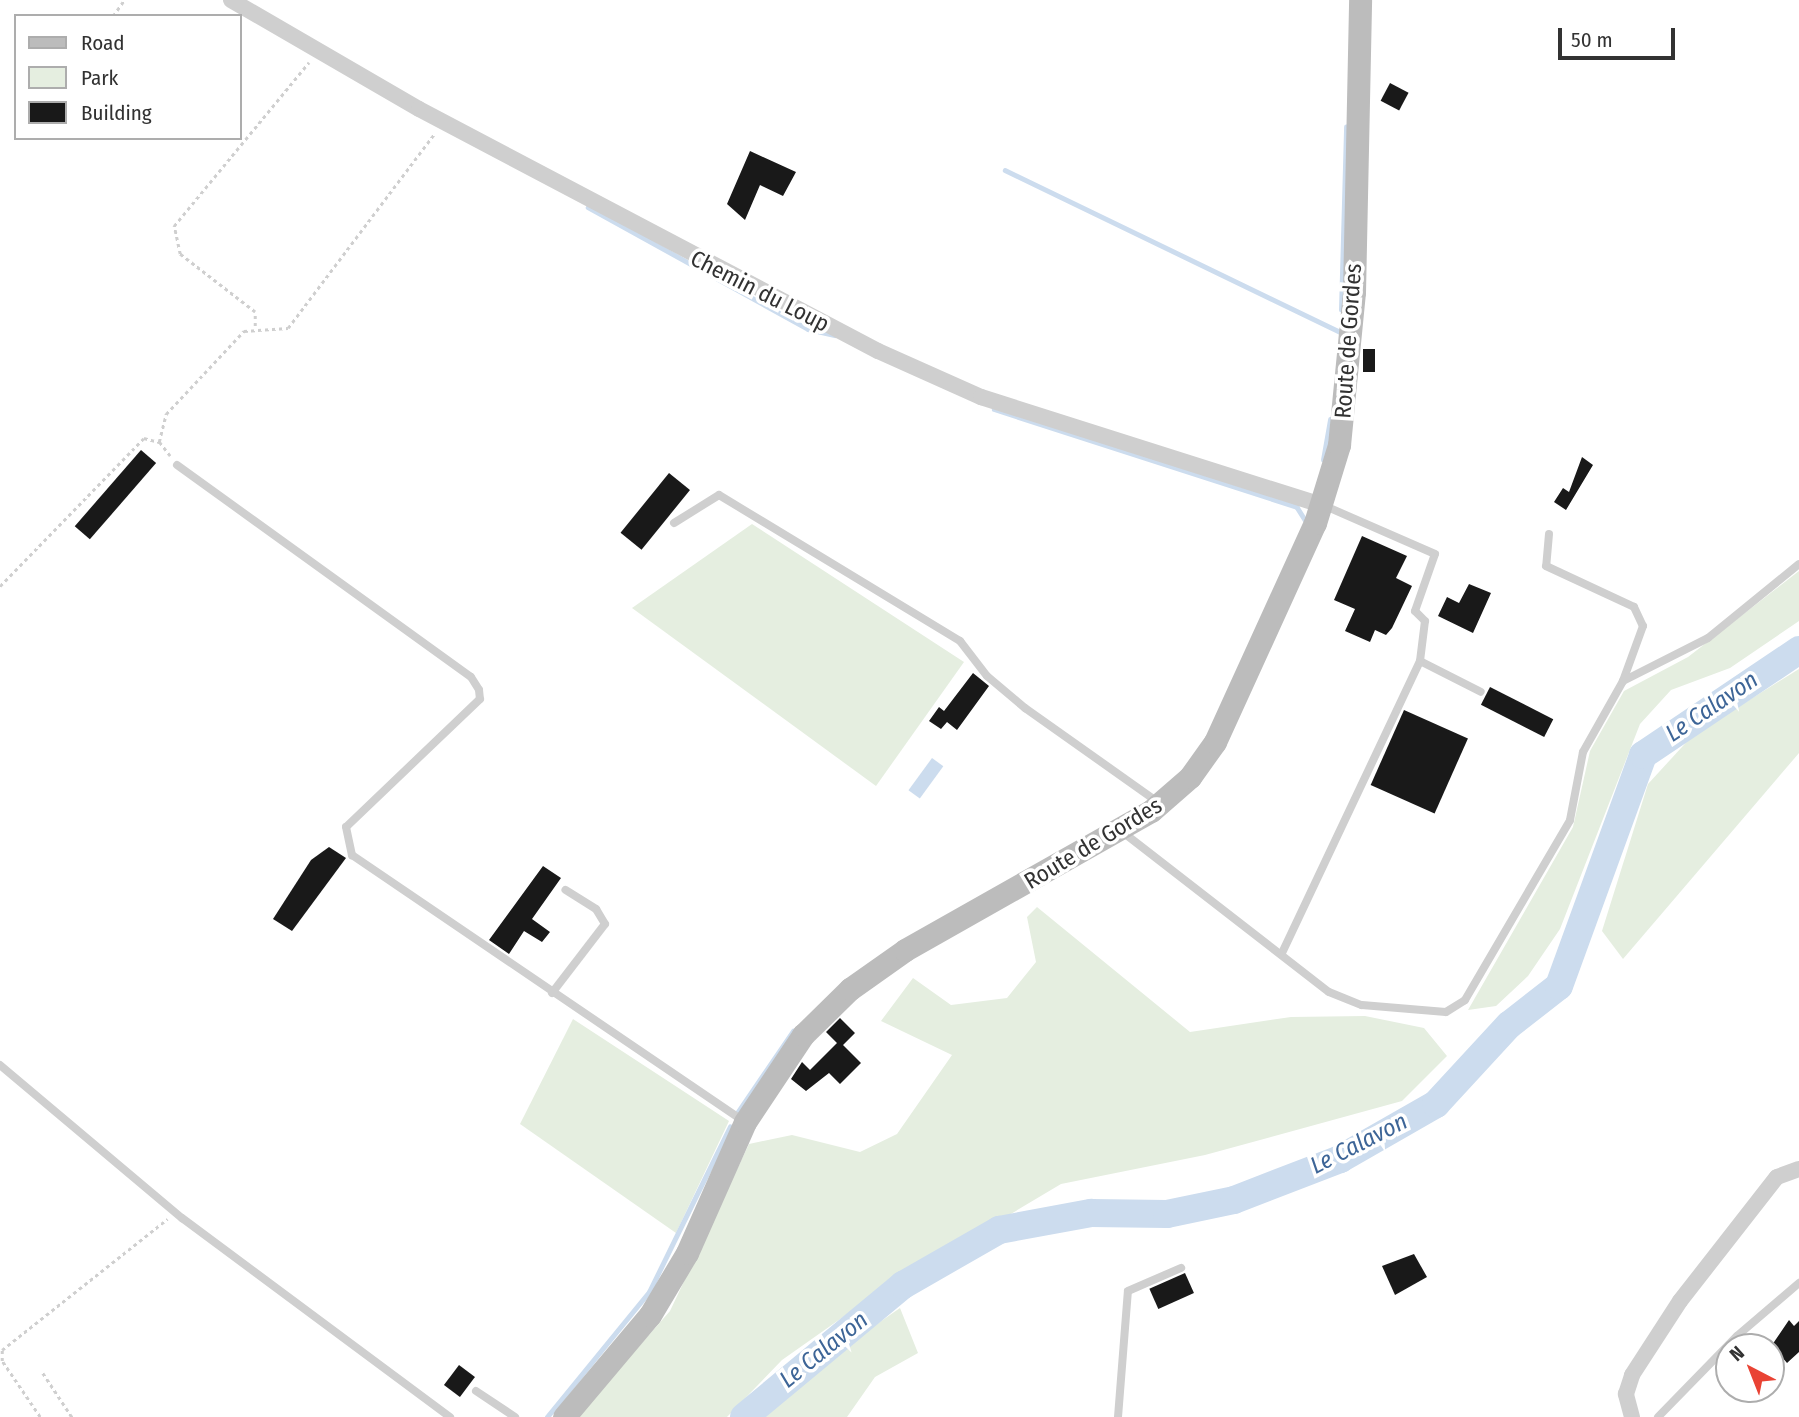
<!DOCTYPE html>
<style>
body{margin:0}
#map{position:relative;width:1799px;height:1417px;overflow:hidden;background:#fff;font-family:"Fira Sans Condensed",sans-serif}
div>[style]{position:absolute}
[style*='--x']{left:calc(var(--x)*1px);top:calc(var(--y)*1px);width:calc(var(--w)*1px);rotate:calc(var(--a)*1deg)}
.green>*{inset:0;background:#e5eee0}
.water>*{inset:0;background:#ccdcee;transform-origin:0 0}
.stream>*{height:4.5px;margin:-2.25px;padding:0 2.25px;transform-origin:2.25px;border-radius:2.25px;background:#ccdcee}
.canal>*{height:16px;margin:-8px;padding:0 8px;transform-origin:8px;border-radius:8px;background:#ccdcee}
.river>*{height:28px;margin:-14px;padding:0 14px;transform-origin:14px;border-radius:14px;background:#ccdcee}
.building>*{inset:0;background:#191919;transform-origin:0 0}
.path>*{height:2.5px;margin-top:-1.25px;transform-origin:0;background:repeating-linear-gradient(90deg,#cfcfcf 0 3.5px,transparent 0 7px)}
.lane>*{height:8px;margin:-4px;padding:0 4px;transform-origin:4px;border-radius:4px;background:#cfcfcf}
.street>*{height:16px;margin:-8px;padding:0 8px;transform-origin:8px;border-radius:8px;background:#cfcfcf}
.secondary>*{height:23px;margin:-11.5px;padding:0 11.5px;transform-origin:11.5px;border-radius:11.5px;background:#bcbcbc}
span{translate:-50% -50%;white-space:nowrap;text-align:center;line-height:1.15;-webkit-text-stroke:7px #fff;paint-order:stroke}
.street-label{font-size:23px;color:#323232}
.water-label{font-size:24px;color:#3d6597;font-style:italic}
.legend{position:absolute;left:14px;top:14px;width:228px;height:126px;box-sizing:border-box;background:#fff;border:2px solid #adadad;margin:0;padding:9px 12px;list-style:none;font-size:21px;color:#323232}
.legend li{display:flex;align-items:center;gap:14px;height:35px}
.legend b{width:35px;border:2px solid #adadad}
.north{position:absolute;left:1715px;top:1333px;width:70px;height:70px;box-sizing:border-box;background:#fff;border:2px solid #adadad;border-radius:50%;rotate:318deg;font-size:19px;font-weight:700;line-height:28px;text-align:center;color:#323232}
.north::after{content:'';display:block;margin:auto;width:24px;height:32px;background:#e94334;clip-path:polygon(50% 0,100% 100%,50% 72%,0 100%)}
.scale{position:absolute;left:1558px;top:28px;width:117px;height:32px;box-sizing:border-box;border:4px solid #323232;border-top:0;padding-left:9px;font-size:21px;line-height:24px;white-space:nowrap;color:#323232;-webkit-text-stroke:5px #fff;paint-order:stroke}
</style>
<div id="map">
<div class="green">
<i style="clip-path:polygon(752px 524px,964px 662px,876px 786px,632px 608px)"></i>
<i style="clip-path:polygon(1799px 571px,1799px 621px,1730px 668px,1671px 690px,1640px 724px,1560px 929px,1528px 976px,1496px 1006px,1468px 1010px,1573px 827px,1590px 751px,1624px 691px,1688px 657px)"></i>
<i style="clip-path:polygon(1799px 669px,1799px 753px,1623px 959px,1602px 931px,1648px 784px,1693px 735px)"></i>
<i style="clip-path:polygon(1037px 907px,1190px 1032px,1291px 1017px,1365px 1016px,1424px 1028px,1447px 1056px,1402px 1101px,1205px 1155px,1061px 1184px,870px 1298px,782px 1360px,727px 1417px,577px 1417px,670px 1311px,749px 1144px,792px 1135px,860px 1152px,897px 1134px,952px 1055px,881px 1021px,913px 978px,951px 1005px,1007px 998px,1036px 962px,1027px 917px)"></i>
<i style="clip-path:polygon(573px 1019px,729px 1121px,676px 1233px,520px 1124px)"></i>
<i style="clip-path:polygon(900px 1308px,918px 1353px,875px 1377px,847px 1417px,760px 1417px,795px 1381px)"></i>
</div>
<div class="water">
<i style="left:932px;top:758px;width:14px;height:40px;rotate:36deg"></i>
</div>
<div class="stream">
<i style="--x:1005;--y:170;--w:372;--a:25.8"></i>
<i style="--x:588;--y:207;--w:252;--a:29"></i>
<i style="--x:808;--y:329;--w:27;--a:13"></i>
<i style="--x:1341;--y:310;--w:183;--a:-88.4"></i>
<i style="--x:994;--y:409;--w:318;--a:17.9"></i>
<i style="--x:1297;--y:507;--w:15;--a:58"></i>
<i style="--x:1323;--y:460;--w:41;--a:-80.1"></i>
<i style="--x:735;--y:1116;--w:103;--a:-55.7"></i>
<i style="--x:547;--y:1417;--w:161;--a:-50.8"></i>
<i style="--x:649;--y:1292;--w:184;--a:-63.9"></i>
</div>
<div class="canal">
<i style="--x:1796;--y:652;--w:5;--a:53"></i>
</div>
<div class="river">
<i style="--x:744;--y:1417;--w:207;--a:-39.7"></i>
<i style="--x:903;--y:1285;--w:111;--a:-29.8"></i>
<i style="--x:999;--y:1230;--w:94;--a:-10.5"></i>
<i style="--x:1091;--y:1213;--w:76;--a:0.8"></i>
<i style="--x:1167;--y:1214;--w:68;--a:-11.8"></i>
<i style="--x:1234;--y:1200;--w:114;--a:-21.1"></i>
<i style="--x:1340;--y:1159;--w:111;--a:-29.8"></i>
<i style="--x:1436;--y:1104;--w:108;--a:-47.3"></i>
<i style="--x:1509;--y:1025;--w:63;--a:-38"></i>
<i style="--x:1559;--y:986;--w:246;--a:-70"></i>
<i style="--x:1643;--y:755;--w:188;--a:-33.9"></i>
</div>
<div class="building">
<i style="left:1390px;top:83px;width:21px;height:20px;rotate:28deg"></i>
<i style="clip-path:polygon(750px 151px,796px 172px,783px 196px,760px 185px,745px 220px,727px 204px)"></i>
<i style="left:1363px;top:349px;width:12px;height:23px"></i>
<i style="left:141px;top:450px;width:20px;height:101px;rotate:41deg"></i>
<i style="clip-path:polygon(1582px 457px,1593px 465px,1566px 510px,1554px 502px,1563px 488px,1569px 492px)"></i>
<i style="left:669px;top:473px;width:27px;height:77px;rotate:39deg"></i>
<i style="clip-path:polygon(1362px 536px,1407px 556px,1396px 578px,1412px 586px,1392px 628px,1386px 635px,1375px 630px,1370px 642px,1345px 631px,1355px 609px,1334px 600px)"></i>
<i style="clip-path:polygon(1469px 584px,1491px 593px,1473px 633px,1438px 616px,1447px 597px,1459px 603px)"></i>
<i style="clip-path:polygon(973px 673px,989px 686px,957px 730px,947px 722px,941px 729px,929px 721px,939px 707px,944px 711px)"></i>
<i style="left:1490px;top:687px;width:71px;height:20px;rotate:27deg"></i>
<i style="left:1404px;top:710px;width:70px;height:82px;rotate:24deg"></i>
<i style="clip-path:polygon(329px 847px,346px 858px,292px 931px,273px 919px,311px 860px)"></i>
<i style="clip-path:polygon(543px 866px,561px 878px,532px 919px,550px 932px,542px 942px,524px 931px,509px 954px,489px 940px)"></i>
<i style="clip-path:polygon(840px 1018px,855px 1033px,843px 1045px,861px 1063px,840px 1084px,829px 1073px,806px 1091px,791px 1079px,802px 1062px,810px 1070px,837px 1043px,826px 1032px)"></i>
<i style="clip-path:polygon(1414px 1254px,1427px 1277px,1395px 1295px,1382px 1266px)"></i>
<i style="left:1185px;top:1273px;width:22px;height:39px;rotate:66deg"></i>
<i style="clip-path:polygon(1789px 1320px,1794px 1326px,1799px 1321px,1799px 1352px,1787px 1363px,1772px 1345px)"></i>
<i style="left:459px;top:1365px;width:20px;height:25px;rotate:37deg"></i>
</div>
<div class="path">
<i style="--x:113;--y:16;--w:19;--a:-55"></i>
<i style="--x:255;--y:326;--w:14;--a:-90"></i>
<i style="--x:255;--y:312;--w:95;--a:-142.3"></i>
<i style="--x:180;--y:254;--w:29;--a:-102"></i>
<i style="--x:174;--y:226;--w:212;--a:-50.5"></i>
<i style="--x:170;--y:456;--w:18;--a:-128"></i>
<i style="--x:159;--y:442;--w:29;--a:-76"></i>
<i style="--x:166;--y:414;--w:114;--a:-46.8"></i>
<i style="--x:244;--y:331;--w:44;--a:-3.9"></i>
<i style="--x:288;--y:328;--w:243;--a:-53"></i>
<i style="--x:0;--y:586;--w:206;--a:-45.8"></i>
<i style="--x:144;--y:438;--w:16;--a:15"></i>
<i style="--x:43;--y:1373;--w:53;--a:56.6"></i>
<i style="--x:40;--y:1417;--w:68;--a:-124.2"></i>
<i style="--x:2;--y:1361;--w:11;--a:-90"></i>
<i style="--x:2;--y:1350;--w:211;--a:-38.4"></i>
</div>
<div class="lane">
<i style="--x:177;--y:465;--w:362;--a:35.8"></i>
<i style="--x:471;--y:677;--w:15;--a:58"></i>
<i style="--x:479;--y:690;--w:9;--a:84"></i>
<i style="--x:480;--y:699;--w:185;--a:136.3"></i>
<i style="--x:346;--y:827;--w:29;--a:78"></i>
<i style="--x:352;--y:855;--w:473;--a:34.2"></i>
<i style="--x:674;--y:523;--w:53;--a:-31.9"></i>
<i style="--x:719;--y:495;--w:282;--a:31.2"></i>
<i style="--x:960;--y:641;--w:44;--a:52.4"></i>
<i style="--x:987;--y:676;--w:50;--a:40.1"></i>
<i style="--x:1025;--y:708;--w:163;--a:35.3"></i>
<i style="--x:1549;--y:534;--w:32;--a:95"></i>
<i style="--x:1546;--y:566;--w:97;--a:25"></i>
<i style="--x:1634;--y:607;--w:21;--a:65"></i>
<i style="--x:1643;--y:626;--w:59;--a:110"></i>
<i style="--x:1420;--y:661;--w:68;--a:26.9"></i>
<i style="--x:1120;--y:830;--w:264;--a:37.8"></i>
<i style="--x:1329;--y:992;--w:35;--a:22"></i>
<i style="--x:1362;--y:1005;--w:84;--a:4.8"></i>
<i style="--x:1446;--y:1012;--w:22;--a:-32"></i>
<i style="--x:1465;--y:1000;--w:208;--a:-59.7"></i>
<i style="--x:1570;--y:820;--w:69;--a:-79.2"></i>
<i style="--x:1583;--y:752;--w:81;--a:-60.6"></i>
<i style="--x:1623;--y:681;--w:95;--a:-26.8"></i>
<i style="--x:1708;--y:638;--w:117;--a:-39.1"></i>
<i style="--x:1282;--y:953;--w:323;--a:-64.7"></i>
<i style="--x:1420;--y:661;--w:40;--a:-82.9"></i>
<i style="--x:1425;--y:621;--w:14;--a:-135"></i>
<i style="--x:1415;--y:611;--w:60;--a:-70.7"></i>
<i style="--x:1435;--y:554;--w:122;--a:-156.4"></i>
<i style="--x:552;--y:993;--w:87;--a:-52.5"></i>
<i style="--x:605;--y:924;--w:17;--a:-121"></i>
<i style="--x:596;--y:909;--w:36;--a:-148"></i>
<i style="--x:0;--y:1065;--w:238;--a:40.1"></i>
<i style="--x:182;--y:1218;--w:334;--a:36.6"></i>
<i style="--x:476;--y:1391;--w:47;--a:33.7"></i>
<i style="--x:1118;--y:1417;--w:126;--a:-85.5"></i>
<i style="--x:1128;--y:1291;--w:58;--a:-23.5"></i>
<i style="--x:1658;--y:1417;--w:113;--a:-45.7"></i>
<i style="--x:1737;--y:1336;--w:82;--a:-40.5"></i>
</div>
<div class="street">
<i style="--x:231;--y:0;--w:217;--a:30.1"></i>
<i style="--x:419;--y:109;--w:519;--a:27.8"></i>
<i style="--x:878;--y:351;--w:113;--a:24.1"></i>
<i style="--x:981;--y:397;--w:358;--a:17.6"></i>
<i style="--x:1632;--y:1417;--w:24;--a:-105"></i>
<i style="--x:1626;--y:1394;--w:20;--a:-72"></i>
<i style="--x:1632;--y:1375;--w:88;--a:-57"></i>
<i style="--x:1680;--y:1301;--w:157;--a:-52"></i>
<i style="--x:1777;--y:1177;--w:23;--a:-20"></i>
</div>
<div class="secondary">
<i style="--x:564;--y:1417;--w:133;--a:-49.9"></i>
<i style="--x:650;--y:1315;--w:72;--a:-59.2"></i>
<i style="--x:687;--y:1253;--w:143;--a:-66.1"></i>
<i style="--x:745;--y:1122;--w:105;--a:-56.3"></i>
<i style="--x:803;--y:1035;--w:66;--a:-44.4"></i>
<i style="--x:850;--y:989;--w:67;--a:-35.3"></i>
<i style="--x:905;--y:950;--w:283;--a:-29.5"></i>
<i style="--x:1151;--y:811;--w:52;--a:-41.1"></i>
<i style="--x:1190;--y:777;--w:43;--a:-54.5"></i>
<i style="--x:1215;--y:742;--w:241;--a:-65.5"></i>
<i style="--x:1315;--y:523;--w:82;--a:-72.9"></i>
<i style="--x:1339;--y:445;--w:154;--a:-84.4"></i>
<i style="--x:1354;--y:292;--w:292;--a:-88.8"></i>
</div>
<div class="street-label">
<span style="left:760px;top:291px;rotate:27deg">Chemin du Loup</span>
<span style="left:1348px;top:341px;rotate:-86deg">Route de Gordes</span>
<span style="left:1093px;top:843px;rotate:-31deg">Route de Gordes</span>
</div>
<div class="water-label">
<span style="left:1712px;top:707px;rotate:-34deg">Le Calavon</span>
<span style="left:1359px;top:1144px;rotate:-27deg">Le Calavon</span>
<span style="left:824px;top:1350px;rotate:-39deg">Le Calavon</span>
</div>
<ul class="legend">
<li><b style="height:9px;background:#bcbcbc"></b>Road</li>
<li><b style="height:19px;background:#e5eee0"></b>Park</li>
<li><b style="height:19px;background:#191919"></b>Building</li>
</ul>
<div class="north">N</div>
<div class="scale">50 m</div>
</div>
